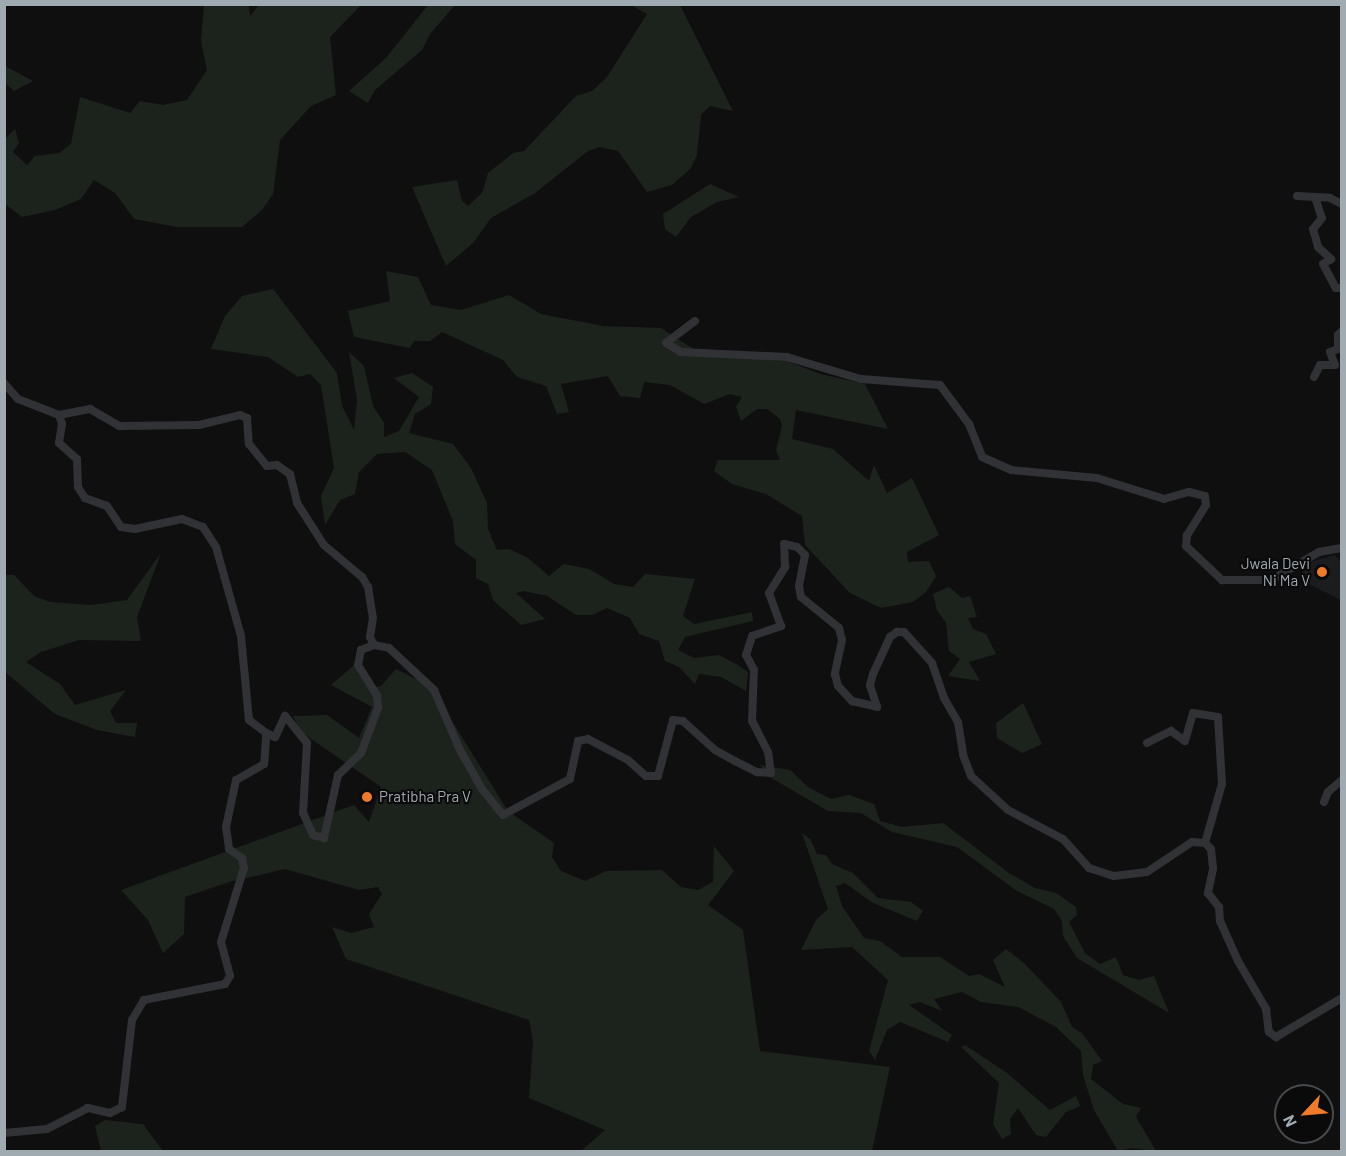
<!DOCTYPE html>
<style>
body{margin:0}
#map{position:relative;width:1346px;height:1156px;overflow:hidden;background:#0f0f10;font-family:Barlow,sans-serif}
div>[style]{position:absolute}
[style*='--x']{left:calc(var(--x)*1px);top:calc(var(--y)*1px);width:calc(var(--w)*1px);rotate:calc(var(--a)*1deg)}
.built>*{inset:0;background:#1b1c1d}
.green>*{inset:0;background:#1c231c}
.minor>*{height:8px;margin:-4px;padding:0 4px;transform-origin:4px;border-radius:4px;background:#303235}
.dots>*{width:16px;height:16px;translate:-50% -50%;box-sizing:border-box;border:3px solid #0a0a0b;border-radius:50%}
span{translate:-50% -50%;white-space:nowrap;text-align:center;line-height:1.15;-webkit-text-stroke:4.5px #0a0a0b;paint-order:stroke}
.poi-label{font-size:15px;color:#a0aab1}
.right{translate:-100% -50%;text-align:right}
.left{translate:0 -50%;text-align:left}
.frame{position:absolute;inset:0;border:6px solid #a0aab1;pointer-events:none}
.north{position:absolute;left:1274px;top:1084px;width:60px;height:60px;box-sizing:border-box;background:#0a0a0b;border:2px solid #464a4d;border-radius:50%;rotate:244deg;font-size:16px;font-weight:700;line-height:24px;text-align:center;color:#a0aab1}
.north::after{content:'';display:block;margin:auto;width:21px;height:27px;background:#ee7a2a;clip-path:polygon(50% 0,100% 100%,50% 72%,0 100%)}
</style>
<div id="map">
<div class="built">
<i style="clip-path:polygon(1335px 555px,1341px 562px,1341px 600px,1303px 581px,1302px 564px)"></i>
</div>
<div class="green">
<i style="clip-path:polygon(204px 5px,249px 5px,250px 16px,259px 5px,361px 5px,330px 37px,336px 95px,311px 106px,280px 140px,273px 194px,262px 210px,242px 227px,177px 227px,134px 219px,115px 193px,94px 180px,81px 199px,55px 210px,22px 217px,5px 204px,5px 139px,15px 129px,19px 143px,13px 152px,27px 165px,35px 156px,59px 153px,71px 144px,80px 97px,130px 113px,140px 101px,163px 105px,187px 100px,207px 70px,201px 41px)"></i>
<i style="clip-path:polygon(428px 5px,455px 5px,430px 34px,422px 50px,375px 90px,368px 103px,349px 91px,386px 58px)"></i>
<i style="clip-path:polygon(631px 5px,680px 5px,733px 111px,710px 106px,701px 115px,697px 155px,691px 168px,672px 185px,647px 192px,618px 151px,600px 147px,588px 151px,535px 193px,491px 218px,473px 243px,446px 266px,412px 187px,457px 180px,462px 201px,468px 206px,482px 193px,488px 173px,513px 153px,524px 151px,576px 96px,592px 91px,607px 77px,647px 14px)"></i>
<i style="clip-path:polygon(4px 66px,5px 66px,33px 81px,14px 91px,5px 83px)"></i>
<i style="clip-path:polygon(710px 184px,739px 197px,717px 202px,691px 217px,676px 237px,665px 229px,663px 214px)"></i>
<i style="clip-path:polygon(386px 271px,418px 277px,431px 305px,461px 310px,509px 295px,541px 314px,603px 326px,661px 328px,704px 356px,787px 361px,820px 374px,865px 384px,888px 429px,796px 410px,792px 439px,833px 449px,869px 481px,874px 465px,887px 493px,912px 478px,939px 535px,907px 552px,908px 562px,929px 561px,936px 576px,926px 592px,913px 602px,881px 608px,850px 593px,805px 545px,802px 516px,766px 494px,732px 484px,714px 471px,718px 460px,780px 460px,776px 450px,782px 426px,780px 419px,767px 409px,757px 409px,741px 421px,736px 407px,742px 397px,730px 394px,704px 404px,670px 385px,644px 382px,640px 398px,620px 396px,608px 376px,561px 384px,569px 412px,557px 414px,546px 386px,517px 377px,503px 360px,442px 332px,430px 341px,414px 341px,410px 348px,354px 337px,348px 311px,390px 301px)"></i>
<i style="clip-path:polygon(273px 289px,337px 373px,342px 406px,354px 430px,357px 400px,349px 352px,364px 366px,373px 406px,384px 423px,384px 437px,399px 431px,419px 397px,394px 378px,412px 373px,433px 387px,431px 404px,415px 414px,409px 433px,453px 444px,471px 468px,487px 503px,488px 529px,497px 550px,509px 549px,528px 558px,549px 576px,564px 564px,589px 569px,614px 584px,633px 587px,645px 574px,695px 579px,683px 616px,694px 624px,752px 612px,753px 621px,685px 637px,678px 650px,694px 658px,719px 655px,736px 664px,748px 672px,746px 691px,721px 677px,699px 674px,695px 684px,679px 667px,665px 661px,659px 641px,639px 634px,630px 618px,607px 608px,592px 615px,576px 615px,547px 596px,524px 591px,516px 593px,545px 619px,521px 625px,493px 600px,488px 584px,476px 578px,476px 560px,455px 544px,453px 521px,432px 470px,405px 452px,377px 454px,359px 472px,355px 494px,340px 500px,325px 525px,321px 496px,334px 468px,321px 385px,310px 374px,298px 377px,268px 357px,211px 349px,225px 316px,242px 296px)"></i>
<i style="clip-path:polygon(161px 553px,137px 617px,141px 641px,79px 640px,41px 652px,26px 662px,60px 684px,75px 705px,126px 690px,110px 711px,116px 723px,137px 723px,135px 737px,97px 730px,55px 714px,5px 672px,5px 575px,14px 575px,34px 596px,50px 602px,91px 605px,127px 600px)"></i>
<i style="clip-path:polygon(949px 587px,962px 598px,970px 596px,977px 617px,968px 618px,973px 629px,986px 634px,996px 654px,969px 662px,980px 681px,948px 676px,960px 659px,949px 651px,946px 623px,937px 610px,933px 594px)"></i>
<i style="clip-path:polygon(360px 660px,369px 688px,381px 686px,396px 669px,430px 686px,508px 811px,554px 843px,552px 857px,561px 871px,585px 881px,606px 871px,662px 870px,681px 887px,698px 890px,713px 882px,714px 846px,734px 871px,708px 905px,743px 930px,760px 1051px,890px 1067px,872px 1151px,581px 1151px,605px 1130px,529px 1098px,533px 1041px,529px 1020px,346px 959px,332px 927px,351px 933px,374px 927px,369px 914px,382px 894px,378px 887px,359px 890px,285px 869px,229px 882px,185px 897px,184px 934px,163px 953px,148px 920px,121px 890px,354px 805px,369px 822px,381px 787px,301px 732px,293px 716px,327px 715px,359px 738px,372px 707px,331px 685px)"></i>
<i style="clip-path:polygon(1023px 703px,1042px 744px,1022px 753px,997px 738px,996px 723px)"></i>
<i style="clip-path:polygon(760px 765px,790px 770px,808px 787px,831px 799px,849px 795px,874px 804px,880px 821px,902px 827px,943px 823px,1009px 873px,1035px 888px,1056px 893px,1076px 907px,1077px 915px,1069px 922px,1085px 953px,1100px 964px,1116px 957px,1123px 975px,1139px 980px,1154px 976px,1169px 1013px,1077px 958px,1063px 936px,1062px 921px,1054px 909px,1017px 891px,957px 847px,892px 832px,861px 813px,828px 811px,768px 776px)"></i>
<i style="clip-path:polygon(802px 833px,811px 840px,817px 854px,826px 855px,832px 864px,853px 873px,878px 898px,911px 902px,923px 911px,917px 921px,873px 903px,845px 883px,836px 886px,842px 906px,864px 938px,880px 941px,902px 957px,940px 957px,969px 976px,979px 974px,1005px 987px,993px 960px,1006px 949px,1025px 964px,1061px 1002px,1072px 1027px,1082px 1033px,1102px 1061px,1093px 1065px,1091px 1079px,1123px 1104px,1141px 1108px,1136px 1117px,1156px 1151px,1132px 1148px,1118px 1151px,1094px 1110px,1083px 1075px,1081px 1051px,1056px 1027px,1018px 1007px,981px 1002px,962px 992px,934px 999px,942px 1011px,920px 1002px,909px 1005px,952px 1035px,948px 1042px,900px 1022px,887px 1030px,875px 1060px,869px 1051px,888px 980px,852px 947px,801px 950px,816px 920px,828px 909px)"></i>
<i style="clip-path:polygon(965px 1045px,1007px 1073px,1050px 1110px,1076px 1096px,1080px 1106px,1066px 1112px,1046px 1137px,1036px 1135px,1018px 1108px,1010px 1119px,1011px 1134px,1002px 1139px,993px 1124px,999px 1083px,961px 1047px)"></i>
<i style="clip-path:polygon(105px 1120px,143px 1124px,163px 1151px,101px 1151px,95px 1126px)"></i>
</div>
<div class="minor">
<i style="--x:1297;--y:196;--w:33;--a:3"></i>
<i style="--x:1330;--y:198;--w:13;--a:27"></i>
<i style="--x:1315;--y:197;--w:22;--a:72"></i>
<i style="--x:1322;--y:218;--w:14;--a:129"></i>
<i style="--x:1313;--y:229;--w:19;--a:74"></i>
<i style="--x:1318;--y:247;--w:18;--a:43"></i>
<i style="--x:1331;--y:259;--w:9;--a:148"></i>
<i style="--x:1323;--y:264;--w:27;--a:62"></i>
<i style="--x:1336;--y:288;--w:6;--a:0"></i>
<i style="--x:695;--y:321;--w:36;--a:143"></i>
<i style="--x:666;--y:343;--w:17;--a:31"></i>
<i style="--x:681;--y:352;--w:106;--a:2.7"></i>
<i style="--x:787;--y:357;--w:77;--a:16.6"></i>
<i style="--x:861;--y:379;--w:79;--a:4.3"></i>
<i style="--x:940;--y:385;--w:49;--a:53.4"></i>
<i style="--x:969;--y:424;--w:35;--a:68"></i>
<i style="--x:982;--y:457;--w:32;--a:24"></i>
<i style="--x:1011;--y:470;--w:86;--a:5.3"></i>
<i style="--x:1097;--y:478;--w:70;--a:17.4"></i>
<i style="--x:1164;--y:499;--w:26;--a:-16"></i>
<i style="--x:1189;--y:492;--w:16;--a:14"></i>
<i style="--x:1205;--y:496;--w:9;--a:84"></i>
<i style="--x:1206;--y:505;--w:36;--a:122"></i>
<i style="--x:1187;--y:535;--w:11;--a:95"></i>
<i style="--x:1186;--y:546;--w:50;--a:43.4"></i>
<i style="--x:1222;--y:580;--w:49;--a:0"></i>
<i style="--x:1271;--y:580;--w:56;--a:-30.3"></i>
<i style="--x:1319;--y:552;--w:23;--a:-10"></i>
<i style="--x:1314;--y:377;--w:13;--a:-63"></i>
<i style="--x:1320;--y:365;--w:15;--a:0"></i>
<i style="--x:1335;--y:365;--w:14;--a:-111"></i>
<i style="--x:1330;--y:352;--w:9;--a:-21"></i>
<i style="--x:1338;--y:349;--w:14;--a:-90"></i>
<i style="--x:1338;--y:335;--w:6;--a:-45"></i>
<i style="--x:4;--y:383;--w:21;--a:49"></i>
<i style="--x:18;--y:399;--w:44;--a:21.3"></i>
<i style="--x:59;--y:415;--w:9;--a:72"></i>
<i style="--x:62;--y:424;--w:19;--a:99"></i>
<i style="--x:59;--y:443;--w:24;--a:42"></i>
<i style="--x:77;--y:459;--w:28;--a:88"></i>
<i style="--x:78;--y:487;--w:13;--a:58"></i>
<i style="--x:85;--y:498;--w:23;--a:20"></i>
<i style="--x:107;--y:506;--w:25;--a:56"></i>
<i style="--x:121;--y:527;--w:14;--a:8"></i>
<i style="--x:135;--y:529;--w:48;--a:-12"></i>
<i style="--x:182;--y:519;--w:22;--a:21"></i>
<i style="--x:203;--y:527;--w:24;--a:57"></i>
<i style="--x:216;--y:547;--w:92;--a:74.3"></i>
<i style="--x:241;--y:636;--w:84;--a:84.6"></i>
<i style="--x:249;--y:720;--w:21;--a:37"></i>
<i style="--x:266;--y:733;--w:5;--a:90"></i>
<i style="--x:266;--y:738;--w:26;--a:94"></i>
<i style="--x:264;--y:764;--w:32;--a:150"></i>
<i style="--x:236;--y:780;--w:48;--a:102"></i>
<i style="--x:226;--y:827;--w:22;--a:82"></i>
<i style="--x:229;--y:849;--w:16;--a:35"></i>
<i style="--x:242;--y:858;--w:10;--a:79"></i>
<i style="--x:244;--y:868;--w:77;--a:107.3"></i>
<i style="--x:221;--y:942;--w:35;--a:75"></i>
<i style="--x:230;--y:976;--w:9;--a:122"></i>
<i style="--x:225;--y:984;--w:83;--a:168.8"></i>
<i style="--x:144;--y:1000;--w:23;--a:121"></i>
<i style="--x:132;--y:1020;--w:88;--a:96.6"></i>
<i style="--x:122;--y:1107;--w:13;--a:153"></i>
<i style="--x:110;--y:1113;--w:23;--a:-167"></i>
<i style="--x:88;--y:1108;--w:46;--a:152.9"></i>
<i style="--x:47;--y:1129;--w:43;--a:174.7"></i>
<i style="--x:59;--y:415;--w:32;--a:-11"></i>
<i style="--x:90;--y:409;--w:34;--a:30"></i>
<i style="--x:119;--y:426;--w:80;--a:-0.7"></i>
<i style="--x:199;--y:425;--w:42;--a:-13.7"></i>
<i style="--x:240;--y:415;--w:8;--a:23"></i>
<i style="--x:247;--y:418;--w:26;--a:86"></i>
<i style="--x:249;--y:444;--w:28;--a:51"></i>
<i style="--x:267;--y:466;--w:10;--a:-6"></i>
<i style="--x:277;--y:465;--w:16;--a:35"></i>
<i style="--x:290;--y:474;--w:30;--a:76"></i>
<i style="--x:297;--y:503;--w:50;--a:57.3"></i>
<i style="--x:324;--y:545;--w:50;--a:40.1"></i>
<i style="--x:362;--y:577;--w:12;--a:59"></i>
<i style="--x:368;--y:587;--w:31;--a:81"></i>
<i style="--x:373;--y:618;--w:19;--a:99"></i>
<i style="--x:370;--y:637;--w:9;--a:63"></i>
<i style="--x:374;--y:645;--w:14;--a:159"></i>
<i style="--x:361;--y:650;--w:15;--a:101"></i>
<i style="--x:358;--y:665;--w:36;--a:58"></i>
<i style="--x:377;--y:696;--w:12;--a:85"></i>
<i style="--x:378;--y:708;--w:48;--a:110.7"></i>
<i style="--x:361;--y:753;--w:32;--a:136"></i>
<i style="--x:338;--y:775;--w:65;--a:102.5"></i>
<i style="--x:324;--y:838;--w:11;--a:-165"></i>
<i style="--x:313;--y:835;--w:24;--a:-114"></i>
<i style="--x:303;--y:813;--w:70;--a:-86.7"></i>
<i style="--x:307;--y:743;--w:35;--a:-129"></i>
<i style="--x:285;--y:716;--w:23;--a:115"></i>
<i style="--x:275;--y:737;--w:10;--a:-156"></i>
<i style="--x:374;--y:645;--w:15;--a:11"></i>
<i style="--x:389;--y:648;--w:62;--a:43"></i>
<i style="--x:434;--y:690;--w:65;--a:66.6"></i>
<i style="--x:460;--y:750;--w:45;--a:60.6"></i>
<i style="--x:482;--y:789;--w:33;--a:51"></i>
<i style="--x:503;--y:815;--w:76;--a:-28.2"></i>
<i style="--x:570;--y:779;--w:39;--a:-78"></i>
<i style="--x:578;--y:741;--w:10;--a:-11"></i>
<i style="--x:588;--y:739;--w:45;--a:27.7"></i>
<i style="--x:628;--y:760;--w:24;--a:42"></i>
<i style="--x:646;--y:776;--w:12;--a:0"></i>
<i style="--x:658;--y:776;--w:58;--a:-75"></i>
<i style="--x:673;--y:720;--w:10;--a:6"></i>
<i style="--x:683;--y:721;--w:43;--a:42.2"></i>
<i style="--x:715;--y:750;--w:23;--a:29"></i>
<i style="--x:735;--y:761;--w:25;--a:27"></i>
<i style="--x:757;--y:772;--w:14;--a:4"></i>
<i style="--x:771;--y:773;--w:21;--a:-98"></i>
<i style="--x:768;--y:752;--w:35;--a:-117"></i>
<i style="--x:752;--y:721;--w:51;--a:-87.8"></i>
<i style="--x:754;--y:670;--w:17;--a:-118"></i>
<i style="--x:746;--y:655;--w:20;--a:-72"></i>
<i style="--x:752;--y:636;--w:31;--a:-19"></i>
<i style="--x:781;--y:626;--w:35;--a:-110"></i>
<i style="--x:769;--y:593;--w:31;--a:-58"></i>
<i style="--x:785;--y:567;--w:23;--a:-92"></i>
<i style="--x:784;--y:544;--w:13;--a:13"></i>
<i style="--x:797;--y:547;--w:11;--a:45"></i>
<i style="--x:805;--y:555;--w:32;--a:101"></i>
<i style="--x:799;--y:586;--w:11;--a:80"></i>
<i style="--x:801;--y:597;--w:49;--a:39.2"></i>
<i style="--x:839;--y:628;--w:12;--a:76"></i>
<i style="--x:842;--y:640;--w:35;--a:102"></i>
<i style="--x:835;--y:674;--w:12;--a:76"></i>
<i style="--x:838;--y:686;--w:21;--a:47"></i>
<i style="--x:852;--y:701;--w:26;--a:13"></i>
<i style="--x:877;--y:707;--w:23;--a:-108"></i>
<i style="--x:870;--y:685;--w:11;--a:-75"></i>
<i style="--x:873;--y:674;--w:41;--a:-65.3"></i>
<i style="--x:890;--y:637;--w:9;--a:-36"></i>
<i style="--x:897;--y:632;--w:7;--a:0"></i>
<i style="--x:904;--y:632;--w:42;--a:47.9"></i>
<i style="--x:932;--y:663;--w:37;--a:71"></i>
<i style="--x:944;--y:698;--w:28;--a:60"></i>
<i style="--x:958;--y:722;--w:33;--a:81"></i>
<i style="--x:963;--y:755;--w:22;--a:69"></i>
<i style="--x:971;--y:776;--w:50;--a:42.6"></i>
<i style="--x:1008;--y:810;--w:62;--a:27.8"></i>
<i style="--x:1063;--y:839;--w:39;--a:48"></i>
<i style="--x:1089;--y:868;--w:26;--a:18"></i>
<i style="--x:1114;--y:876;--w:33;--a:-7"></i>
<i style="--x:1147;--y:872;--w:54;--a:-33.7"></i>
<i style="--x:1192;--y:842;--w:13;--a:4"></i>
<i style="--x:1205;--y:843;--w:8;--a:45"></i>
<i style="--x:1211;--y:849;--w:20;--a:84"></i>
<i style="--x:1213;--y:869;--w:25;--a:102"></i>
<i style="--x:1208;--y:893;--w:18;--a:52"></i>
<i style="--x:1219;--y:907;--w:14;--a:86"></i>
<i style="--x:1220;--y:921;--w:44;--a:65.8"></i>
<i style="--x:1238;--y:961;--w:56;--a:59.7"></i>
<i style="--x:1266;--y:1009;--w:23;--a:83"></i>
<i style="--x:1269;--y:1032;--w:9;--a:36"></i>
<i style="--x:1276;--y:1037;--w:77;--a:-30.6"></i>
<i style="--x:1147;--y:743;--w:27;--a:-27"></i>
<i style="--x:1171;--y:731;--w:17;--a:36"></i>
<i style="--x:1185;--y:741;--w:29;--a:-74"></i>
<i style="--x:1193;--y:713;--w:25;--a:9"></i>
<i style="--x:1218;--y:717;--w:67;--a:86.6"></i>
<i style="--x:1222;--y:784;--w:61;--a:106.1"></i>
<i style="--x:1324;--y:802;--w:11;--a:-68"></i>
<i style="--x:1328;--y:792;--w:18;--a:-41"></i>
</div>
<div class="dots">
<i style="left:1322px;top:572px;background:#ee7a2a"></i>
<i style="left:367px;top:797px;background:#ee7a2a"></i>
</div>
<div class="poi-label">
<span class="right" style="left:1310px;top:572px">Jwala Devi<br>Ni Ma V</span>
<span class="left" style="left:379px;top:797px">Pratibha Pra V</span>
</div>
<div class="frame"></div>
<div class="north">N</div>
</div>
